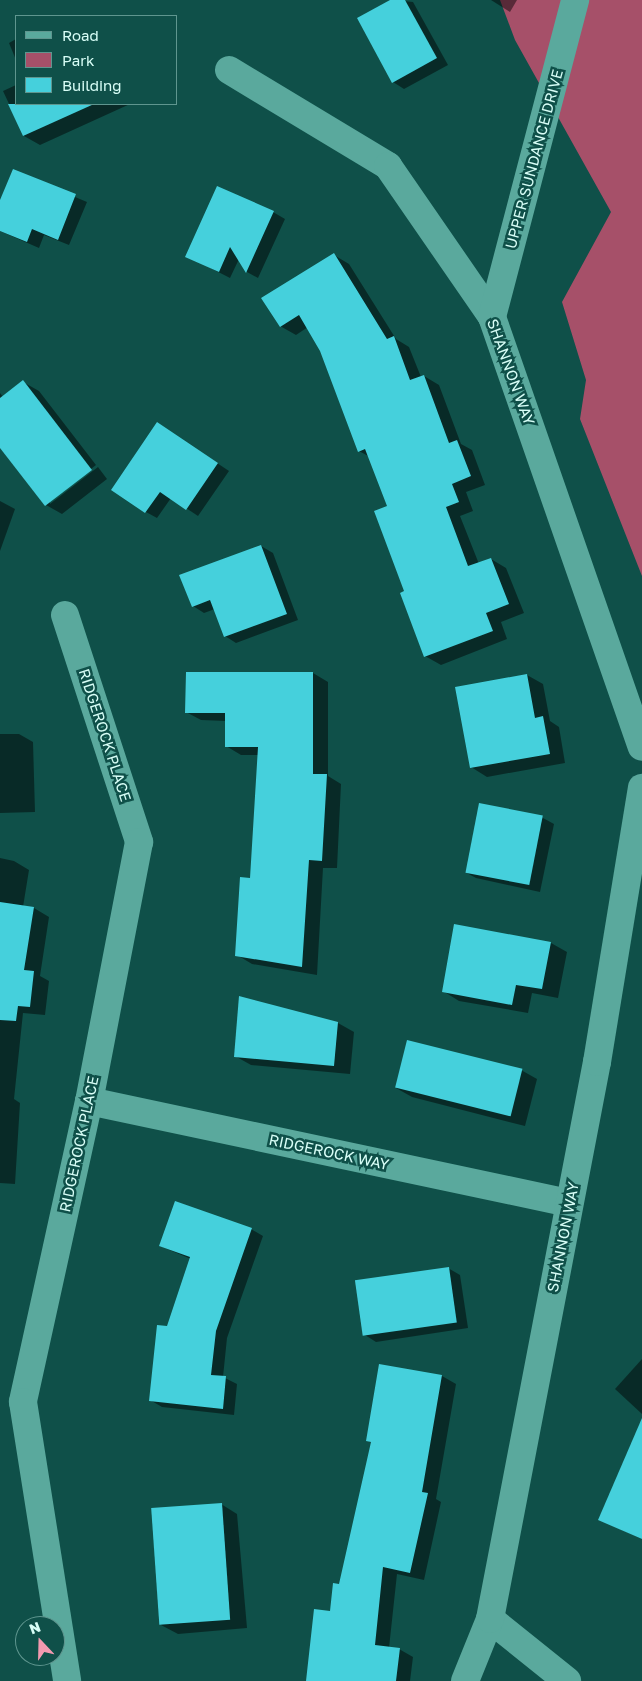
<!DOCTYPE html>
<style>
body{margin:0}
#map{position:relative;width:642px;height:1681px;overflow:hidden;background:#0f5049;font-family:"Golos Text",sans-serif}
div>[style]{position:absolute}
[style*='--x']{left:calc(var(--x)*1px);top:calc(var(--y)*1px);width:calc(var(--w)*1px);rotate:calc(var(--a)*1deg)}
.green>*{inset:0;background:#a65069}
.shadow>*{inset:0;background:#0007}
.building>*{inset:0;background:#45d0dc;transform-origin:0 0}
.minor>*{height:28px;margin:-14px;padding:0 14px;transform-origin:14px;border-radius:14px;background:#5aa99d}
span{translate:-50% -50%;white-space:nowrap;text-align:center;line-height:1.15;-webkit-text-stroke:5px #0f5049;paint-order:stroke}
.street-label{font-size:15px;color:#d8fef7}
.legend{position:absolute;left:15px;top:15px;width:162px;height:90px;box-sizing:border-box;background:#0f5049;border:1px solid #5f968f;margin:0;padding:6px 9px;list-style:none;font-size:15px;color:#d8fef7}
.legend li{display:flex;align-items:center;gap:10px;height:25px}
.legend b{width:25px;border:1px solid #5f968f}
.north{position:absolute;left:15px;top:1616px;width:50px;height:50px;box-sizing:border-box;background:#0f5049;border:1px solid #5f968f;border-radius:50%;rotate:339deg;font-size:14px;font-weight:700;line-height:20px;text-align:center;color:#d8fef7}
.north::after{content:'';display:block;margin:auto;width:18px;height:22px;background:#f29ab0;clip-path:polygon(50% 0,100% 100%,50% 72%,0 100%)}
</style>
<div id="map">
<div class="green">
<i style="clip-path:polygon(500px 0,642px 0,642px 576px,580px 419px,586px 380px,562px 302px,611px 212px,515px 40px)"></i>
</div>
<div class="shadow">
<i style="clip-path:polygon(393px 0,413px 2px,448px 65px,404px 89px,393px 82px)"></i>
<i style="clip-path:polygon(491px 0,517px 0,510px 12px)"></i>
<i style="clip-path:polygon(16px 39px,16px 60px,9px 43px)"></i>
<i style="clip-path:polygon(16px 85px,16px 104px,130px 104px,40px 145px,24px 136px,3px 91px)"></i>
<i style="clip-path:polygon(13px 171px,87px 202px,69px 245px,44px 235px,39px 248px,0 231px,0 204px)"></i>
<i style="clip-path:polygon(273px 212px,285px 219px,258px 278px,247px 272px,239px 259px,230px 278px,187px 256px)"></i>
<i style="clip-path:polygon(334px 255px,349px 264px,396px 339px,409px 347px,421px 377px,424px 376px,439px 385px,461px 444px,472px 450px,485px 485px,466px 492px,473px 511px,460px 516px,479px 564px,491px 559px,506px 568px,524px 613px,501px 622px,507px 639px,441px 665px,425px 656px,406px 592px,389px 507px,370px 457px,359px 451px,322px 350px,308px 327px,296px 335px,280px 326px)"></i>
<i style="clip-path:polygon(23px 382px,39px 391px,96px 465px,50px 501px,50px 504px,98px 467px,107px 479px,62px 514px,46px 505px,0 446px,0 393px,3px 397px)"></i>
<i style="clip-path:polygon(157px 423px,229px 471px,198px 516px,171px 498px,157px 518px,146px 512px)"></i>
<i style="clip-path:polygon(0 501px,15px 509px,0 551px)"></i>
<i style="clip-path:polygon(261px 546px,273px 553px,298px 620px,236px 643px,225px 636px,215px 609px,204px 613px,193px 606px)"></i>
<i style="clip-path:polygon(313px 673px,328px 682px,328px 776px,341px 784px,337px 868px,323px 868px,317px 975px,252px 964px,237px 955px,251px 879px,259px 755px,241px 755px,226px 746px,226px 721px,201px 720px,186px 712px)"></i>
<i style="clip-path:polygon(527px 675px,543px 684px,550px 721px,559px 727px,565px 763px,487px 777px,471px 767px)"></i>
<i style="clip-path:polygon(0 734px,19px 734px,33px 742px,35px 812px,0 813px)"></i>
<i style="clip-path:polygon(543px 818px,554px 824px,540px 892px,476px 878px,465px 872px)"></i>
<i style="clip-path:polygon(0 858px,14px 861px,29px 870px,23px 907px,34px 908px,49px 917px,40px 976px,49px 981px,45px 1015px,23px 1013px,14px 1099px,20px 1103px,15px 1184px,0 1183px)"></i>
<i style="clip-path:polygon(551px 943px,567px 952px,558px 998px,532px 993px,528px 1013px,459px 1001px,443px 991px)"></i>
<i style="clip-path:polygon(338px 1023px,354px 1032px,350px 1074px,251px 1065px,235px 1056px)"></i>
<i style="clip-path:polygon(521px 1070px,537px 1079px,525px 1126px,412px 1097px,396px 1088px)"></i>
<i style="clip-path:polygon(251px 1229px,263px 1236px,227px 1338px,223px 1377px,237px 1384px,234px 1415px,162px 1407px,150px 1400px,168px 1327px,191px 1259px,160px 1246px)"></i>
<i style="clip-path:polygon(448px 1268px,460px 1275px,468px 1328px,376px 1342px,365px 1335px)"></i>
<i style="clip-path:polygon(642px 1359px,642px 1414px,615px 1389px)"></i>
<i style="clip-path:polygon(380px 1366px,442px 1376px,456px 1384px,436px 1499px,441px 1502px,424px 1580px,397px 1574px,389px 1648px,399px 1649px,413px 1657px,410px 1681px,307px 1681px,340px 1585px,372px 1443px,367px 1440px)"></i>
<i style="clip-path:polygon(642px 1421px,642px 1539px,600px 1520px)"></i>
<i style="clip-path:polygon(221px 1504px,237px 1514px,247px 1628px,178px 1634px,161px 1625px)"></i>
</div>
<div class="building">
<i style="clip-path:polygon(390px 0,405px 0,437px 58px,392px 83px,357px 18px)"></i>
<i style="clip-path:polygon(8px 104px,94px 104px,23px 136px)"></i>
<i style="clip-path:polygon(13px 169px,76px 194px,58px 240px,32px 229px,27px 242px,0 231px,0 200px)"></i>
<i style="clip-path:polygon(217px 186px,274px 211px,246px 273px,230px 247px,219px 272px,185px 257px)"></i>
<i style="clip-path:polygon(334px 253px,387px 339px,394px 336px,410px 380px,424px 375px,449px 443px,457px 440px,471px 476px,452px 484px,459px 502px,446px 507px,468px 566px,491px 558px,509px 604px,486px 613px,493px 631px,424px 657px,400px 593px,404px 591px,374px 511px,387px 506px,365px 449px,358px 452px,320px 351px,299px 315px,280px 327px,261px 298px)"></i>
<i style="clip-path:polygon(23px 380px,92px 470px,45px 506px,0 448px,0 398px)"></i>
<i style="clip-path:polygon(157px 422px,218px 463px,186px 510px,160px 492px,145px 513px,111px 490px)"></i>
<i style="clip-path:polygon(261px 545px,287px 614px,224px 637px,210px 600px,192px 607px,179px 575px)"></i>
<i style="clip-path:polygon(186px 672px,313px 672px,313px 774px,327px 774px,322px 861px,309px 860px,302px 967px,235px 956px,240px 877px,250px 878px,258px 747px,225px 747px,225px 713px,185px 713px)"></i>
<i style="clip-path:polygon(527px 674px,535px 718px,543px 716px,550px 754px,470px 768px,455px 687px)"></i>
<i style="left:479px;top:803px;width:65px;height:71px;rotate:11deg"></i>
<i style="clip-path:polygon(0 902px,34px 907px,24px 970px,34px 971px,30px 1007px,18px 1006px,16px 1021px,0 1020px)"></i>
<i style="clip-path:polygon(454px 924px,551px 942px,542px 989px,516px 985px,512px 1005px,442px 992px)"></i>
<i style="clip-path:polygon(239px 996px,338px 1022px,334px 1066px,234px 1057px)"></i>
<i style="left:407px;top:1040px;width:119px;height:49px;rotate:14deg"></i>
<i style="clip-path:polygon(175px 1201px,252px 1228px,216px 1331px,211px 1375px,226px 1376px,223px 1409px,149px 1401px,157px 1325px,167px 1326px,190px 1257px,159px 1246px)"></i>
<i style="left:449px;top:1267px;width:56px;height:95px;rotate:82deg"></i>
<i style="clip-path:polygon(379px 1364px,442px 1375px,422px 1492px,428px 1493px,410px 1573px,383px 1567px,375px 1645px,400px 1648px,396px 1681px,306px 1681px,314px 1609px,330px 1611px,333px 1583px,339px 1584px,371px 1442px,366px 1441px)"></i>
<i style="clip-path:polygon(642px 1418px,642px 1539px,598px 1520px)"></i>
<i style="left:222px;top:1503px;width:117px;height:71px;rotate:86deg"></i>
</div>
<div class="minor">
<i style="--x:229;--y:70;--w:186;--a:31.1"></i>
<i style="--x:388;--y:166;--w:183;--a:55.4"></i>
<i style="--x:492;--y:317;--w:455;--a:70.8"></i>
<i style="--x:492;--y:317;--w:328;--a:-75.3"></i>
<i style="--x:65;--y:615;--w:239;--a:71.9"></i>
<i style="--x:139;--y:842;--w:264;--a:100.9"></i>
<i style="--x:89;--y:1101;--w:308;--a:102.4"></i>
<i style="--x:23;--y:1402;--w:282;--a:81"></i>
<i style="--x:89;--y:1101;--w:491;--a:12"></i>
<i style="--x:490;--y:1619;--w:99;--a:38.8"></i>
<i style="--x:465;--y:1681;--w:67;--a:-68"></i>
<i style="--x:490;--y:1619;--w:567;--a:-79.13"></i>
<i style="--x:597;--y:1062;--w:278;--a:-80.7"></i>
</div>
<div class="street-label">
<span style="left:534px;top:159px;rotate:-75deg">UPPER SUNDANCE DRIVE</span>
<span style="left:511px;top:372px;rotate:70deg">SHANNON WAY</span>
<span style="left:105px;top:735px;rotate:72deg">RIDGEROCK PLACE</span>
<span style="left:79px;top:1144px;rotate:-78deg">RIDGEROCK PLACE</span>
<span style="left:329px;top:1152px;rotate:12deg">RIDGEROCK WAY</span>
<span style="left:563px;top:1237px;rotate:-79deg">SHANNON WAY</span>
</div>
<ul class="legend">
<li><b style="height:6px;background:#5aa99d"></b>Road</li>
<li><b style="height:14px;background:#a65069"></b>Park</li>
<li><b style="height:14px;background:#45d0dc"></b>Building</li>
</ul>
<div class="north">N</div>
</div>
